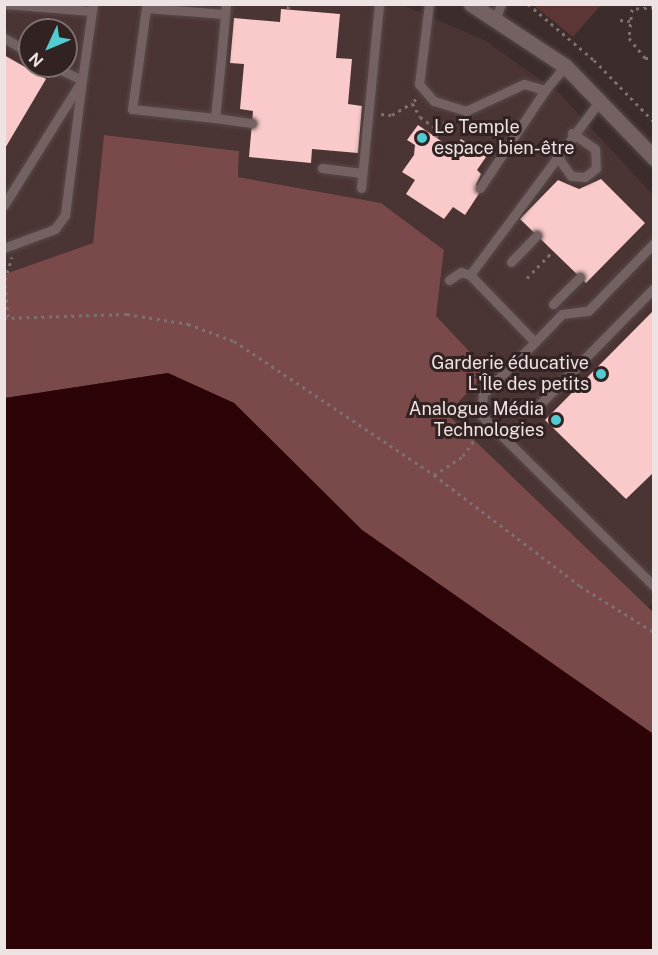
<!DOCTYPE html>
<meta charset="utf-8">
<style>
body{margin:0}
#map{position:relative;width:658px;height:955px;overflow:hidden;background:#3c2c2c;font-family:"Public Sans",sans-serif}
div>[style]{position:absolute}
[style*='--x']{left:calc(var(--x)*1px);top:calc(var(--y)*1px);width:calc(var(--w)*1px);rotate:calc(var(--a)*1deg)}
.built>*{inset:0;background:#4b3434}
.green>*{inset:0;background:#5c3535}
.forest>*{inset:0;background:#7a4a4a}
.water>*{inset:0;background:#2c0408}
.building>*{inset:0;background:#f9cac9}
.path>*{height:3px;margin-top:-1.5px;transform-origin:0;background:repeating-linear-gradient(90deg,#7d706f 0 3px,transparent 0 7.5px)}
.roads{filter:drop-shadow(0 0 2px #584a4a) drop-shadow(0 0 2px #584a4a)}
.service>*{height:9px;margin:-4.5px;padding:0 4.5px;transform-origin:4.5px;border-radius:4.5px;background:#746262}
.tertiary>*{height:15px;margin:-7.5px;padding:0 7.5px;transform-origin:7.5px;border-radius:7.5px;background:#746262}
.dots>*{width:16px;height:16px;translate:-50% -50%;box-sizing:border-box;border:3px solid #322222;border-radius:50%}
span{translate:-50% -50%;white-space:nowrap;text-align:center;line-height:1.15;-webkit-text-stroke:6px #322222;paint-order:stroke}
.poi-label{font-size:18px;color:#ede3e2}
.left{translate:0 -50%;text-align:left}
.right{translate:-100% -50%;text-align:right}
.frame{position:absolute;inset:0;border:6px solid #ede3e2;pointer-events:none}
.north{position:absolute;left:18px;top:18px;width:60px;height:60px;box-sizing:border-box;background:#322222;border:2px solid #7d6f6f;border-radius:50%;rotate:226deg;font-size:16px;font-weight:700;line-height:24px;text-align:center;color:#ede3e2}
.north::after{content:'';display:block;margin:auto;width:21px;height:27px;background:#51ccd1;clip-path:polygon(50% 0,100% 100%,50% 72%,0 100%)}
</style>
<div id="map">
<div class="built">
<i style="clip-path:polygon(evenodd,4px 5px,403px 5px,486px 41px,559px 93px,653px 195px,653px 602px,646px 609px,641px 605px,447px 414px,488px 371px,436px 316px,444px 250px,381px 203px,238px 177px,239px 151px,105px 135px,93px 243px,5px 274px,4px 5px,30px 30px,66px 30px,66px 66px,30px 66px,30px 30px)"></i>
</div>
<div class="green">
<i style="clip-path:polygon(533px 5px,601px 5px,573px 37px)"></i>
</div>
<div class="forest">
<i style="clip-path:polygon(104px 135px,239px 151px,238px 177px,381px 203px,444px 250px,436px 316px,488px 371px,447px 414px,653px 612px,653px 735px,362px 530px,234px 403px,168px 373px,5px 398px,5px 274px,93px 243px)"></i>
</div>
<div class="water">
<i style="clip-path:polygon(168px 373px,234px 403px,362px 530px,652px 733px,653px 950px,5px 950px,5px 398px)"></i>
</div>
<div class="building">
<i style="clip-path:polygon(281px 9px,340px 14px,336px 58px,352px 59px,348px 104px,362px 106px,358px 153px,312px 149px,311px 163px,249px 157px,253px 111px,240px 109px,244px 64px,230px 63px,234px 18px,280px 22px)"></i>
<i style="clip-path:polygon(4px 55px,46px 79px,4px 150px)"></i>
<i style="clip-path:polygon(418px 125px,454px 150px,461px 139px,486px 157px,477px 170px,481px 174px,476px 185px,482px 189px,465px 215px,453px 207px,444px 219px,406px 194px,415px 180px,402px 172px,414px 155px,415px 145px,407px 140px)"></i>
<i style="clip-path:polygon(601px 179px,645px 223px,586px 283px,520px 219px,558px 180px,579px 189px)"></i>
<i style="clip-path:polygon(654px 310px,654px 472px,626px 499px,545px 420px)"></i>
</div>
<div class="path">
<i style="--x:528;--y:4;--w:87;--a:40.3"></i>
<i style="--x:594;--y:60;--w:86;--a:45.9"></i>
<i style="--x:654;--y:7;--w:22;--a:175"></i>
<i style="--x:632;--y:9;--w:29;--a:96"></i>
<i style="--x:629;--y:38;--w:26;--a:51"></i>
<i style="--x:645;--y:58;--w:9;--a:0"></i>
<i style="--x:288;--y:9;--w:5;--a:-79"></i>
<i style="--x:620;--y:20;--w:10;--a:6"></i>
<i style="--x:416;--y:99;--w:6;--a:135"></i>
<i style="--x:412;--y:103;--w:16;--a:60"></i>
<i style="--x:420;--y:117;--w:24;--a:35"></i>
<i style="--x:381;--y:114;--w:11;--a:5"></i>
<i style="--x:392;--y:115;--w:23;--a:-31"></i>
<i style="--x:436;--y:137;--w:22;--a:-60"></i>
<i style="--x:527;--y:278;--w:37;--a:-46"></i>
<i style="--x:8;--y:317;--w:37;--a:-95"></i>
<i style="--x:5;--y:280;--w:24;--a:-73"></i>
<i style="--x:4;--y:318;--w:123;--a:-1.9"></i>
<i style="--x:127;--y:314;--w:62;--a:9.3"></i>
<i style="--x:188;--y:324;--w:49;--a:20.3"></i>
<i style="--x:234;--y:341;--w:241;--a:33.8"></i>
<i style="--x:434;--y:475;--w:183;--a:37.2"></i>
<i style="--x:580;--y:586;--w:87;--a:31.9"></i>
<i style="--x:434;--y:475;--w:35;--a:-33"></i>
<i style="--x:463;--y:456;--w:29;--a:-55"></i>
</div>
<div class="roads">
<div class="service">
<i style="--x:5;--y:4;--w:87;--a:4.6"></i>
<i style="--x:429;--y:4;--w:81;--a:97.1"></i>
<i style="--x:419;--y:84;--w:23;--a:49"></i>
<i style="--x:434;--y:101;--w:34;--a:17"></i>
<i style="--x:466;--y:111;--w:64;--a:-25"></i>
<i style="--x:524;--y:84;--w:22;--a:16"></i>
<i style="--x:545;--y:90;--w:31;--a:-50"></i>
<i style="--x:225;--y:14;--w:79;--a:-175.7"></i>
<i style="--x:146;--y:8;--w:102;--a:97.9"></i>
<i style="--x:132;--y:109;--w:83;--a:6.2"></i>
<i style="--x:215;--y:118;--w:59;--a:-84.2"></i>
<i style="--x:221;--y:59;--w:55;--a:-84.8"></i>
<i style="--x:496;--y:17;--w:14;--a:-69"></i>
<i style="--x:4;--y:38;--w:30;--a:30"></i>
<i style="--x:53;--y:66;--w:32;--a:26"></i>
<i style="--x:82;--y:80;--w:77;--a:-81.8"></i>
<i style="--x:601;--y:99;--w:219;--a:126.7"></i>
<i style="--x:470;--y:275;--w:93;--a:45.9"></i>
<i style="--x:535;--y:342;--w:39;--a:-46"></i>
<i style="--x:562;--y:314;--w:26;--a:-7"></i>
<i style="--x:588;--y:311;--w:95;--a:-45.9"></i>
<i style="--x:215;--y:118;--w:37;--a:8"></i>
<i style="--x:556;--y:155;--w:26;--a:54"></i>
<i style="--x:571;--y:176;--w:14;--a:4"></i>
<i style="--x:585;--y:177;--w:14;--a:-39"></i>
<i style="--x:596;--y:168;--w:19;--a:-93"></i>
<i style="--x:595;--y:149;--w:28;--a:-145"></i>
<i style="--x:322;--y:168;--w:40;--a:7.1"></i>
<i style="--x:361;--y:188;--w:185;--a:-84.4"></i>
<i style="--x:480;--y:188;--w:118;--a:-56.4"></i>
<i style="--x:4;--y:205;--w:147;--a:-58"></i>
<i style="--x:82;--y:80;--w:136;--a:97.2"></i>
<i style="--x:65;--y:215;--w:17;--a:126"></i>
<i style="--x:55;--y:229;--w:54;--a:159.6"></i>
<i style="--x:511;--y:262;--w:37;--a:-46"></i>
<i style="--x:449;--y:280;--w:14;--a:-34"></i>
<i style="--x:461;--y:272;--w:9;--a:18"></i>
<i style="--x:553;--y:304;--w:38;--a:-45"></i>
<i style="--x:535;--y:342;--w:74;--a:135"></i>
<i style="--x:483;--y:394;--w:21;--a:95"></i>
<i style="--x:481;--y:415;--w:243;--a:44.7"></i>
<i style="--x:537;--y:407;--w:167;--a:-45.5"></i>
</div>
<div class="tertiary">
<i style="--x:471;--y:4;--w:113;--a:33.4"></i>
<i style="--x:565;--y:66;--w:128;--a:45.9"></i>
</div>
</div>
<div class="dots">
<i style="left:422px;top:138px;background:#51ccd1"></i>
<i style="left:601px;top:374px;background:#51ccd1"></i>
<i style="left:556px;top:420px;background:#51ccd1"></i>
</div>
<div class="poi-label">
<span class="left" style="left:434px;top:138px">Le Temple<br>espace bien-être</span>
<span class="right" style="left:589px;top:374px">Garderie éducative<br>L'Île des petits</span>
<span class="right" style="left:544px;top:420px">Analogue Média<br>Technologies</span>
</div>
<div class="frame"></div>
<div class="north">N</div>
</div>
